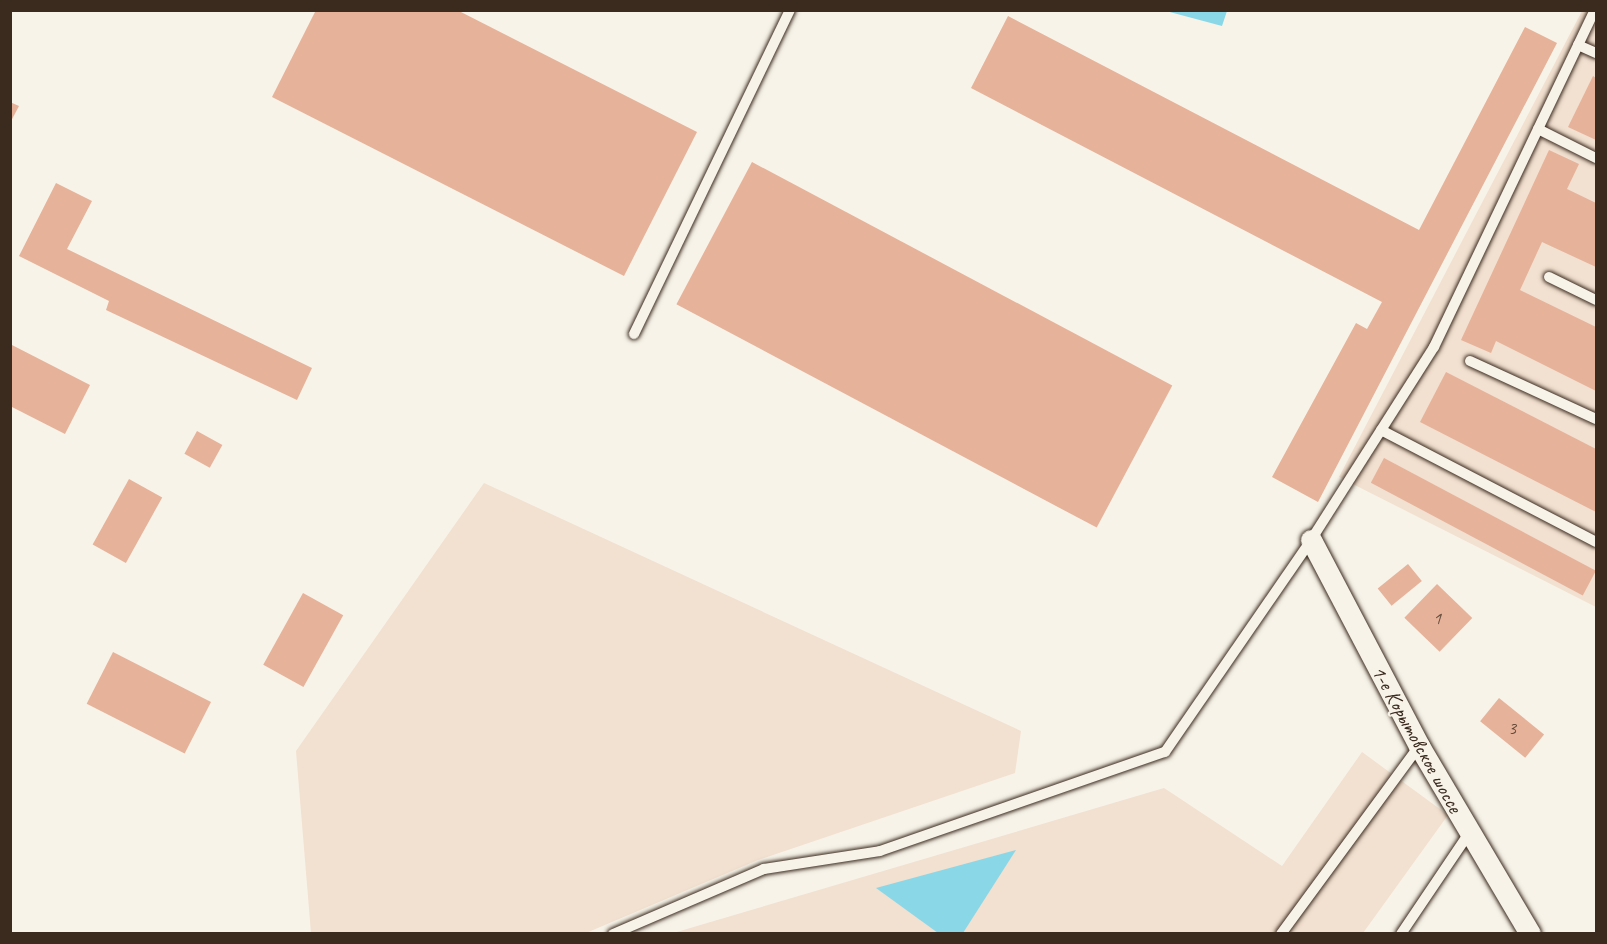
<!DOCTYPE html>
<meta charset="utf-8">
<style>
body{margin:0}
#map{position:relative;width:1607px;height:944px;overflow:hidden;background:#f7f3e8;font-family:Caveat,sans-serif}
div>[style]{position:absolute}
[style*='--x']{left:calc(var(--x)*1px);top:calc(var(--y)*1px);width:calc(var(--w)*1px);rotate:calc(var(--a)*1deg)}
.built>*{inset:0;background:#f2e0d0}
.water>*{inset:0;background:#8ad7e8}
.building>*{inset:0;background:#e6b299;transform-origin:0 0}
.roads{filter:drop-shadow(0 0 2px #3b2a1e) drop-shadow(0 0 2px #3b2a1e)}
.service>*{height:10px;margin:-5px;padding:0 5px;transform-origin:5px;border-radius:5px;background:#f7f3e8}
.minor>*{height:21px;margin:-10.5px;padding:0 10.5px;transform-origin:10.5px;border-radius:10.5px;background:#f7f3e8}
span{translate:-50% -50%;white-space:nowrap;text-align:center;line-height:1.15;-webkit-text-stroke:4.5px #f7f3e8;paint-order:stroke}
.number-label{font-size:18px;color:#664c3d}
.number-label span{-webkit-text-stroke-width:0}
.street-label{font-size:21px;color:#3b2a1e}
.frame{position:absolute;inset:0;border:12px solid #3b2a1e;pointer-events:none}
</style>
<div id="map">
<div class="built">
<i style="clip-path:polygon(1582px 11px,1596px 11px,1596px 607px,1339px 477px)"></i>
<i style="clip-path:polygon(484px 483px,1021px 731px,1015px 773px,758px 860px,586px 933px,311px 933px,296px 751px)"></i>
<i style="clip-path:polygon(1362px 752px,1448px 815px,1363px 933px,670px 934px,1164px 788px,1282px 866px)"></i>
</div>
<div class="water">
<i style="clip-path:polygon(1166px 11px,1227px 11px,1222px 26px)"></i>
<i style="clip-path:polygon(1016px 850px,963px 933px,938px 933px,876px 888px)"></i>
</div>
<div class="building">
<i style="clip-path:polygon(316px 10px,457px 10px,697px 132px,624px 276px,272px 97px)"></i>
<i style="clip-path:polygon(1008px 16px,1419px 230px,1525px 27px,1557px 43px,1318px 502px,1272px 477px,1356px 323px,1367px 329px,1382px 302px,971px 88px)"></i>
<i style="clip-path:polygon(1593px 76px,1596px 78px,1596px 140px,1568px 127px)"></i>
<i style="clip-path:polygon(10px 102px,19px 106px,10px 123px)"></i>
<i style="clip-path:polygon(1549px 150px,1579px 164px,1567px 189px,1596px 203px,1596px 267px,1542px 242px,1520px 290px,1596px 327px,1596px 391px,1496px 341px,1491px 353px,1461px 340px)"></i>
<i style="left:752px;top:162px;width:476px;height:161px;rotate:28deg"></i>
<i style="clip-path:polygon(56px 183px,92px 201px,67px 249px,312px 368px,297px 400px,106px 310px,109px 301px,19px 256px)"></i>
<i style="clip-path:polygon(10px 344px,90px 385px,65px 434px,10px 406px)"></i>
<i style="clip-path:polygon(1446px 372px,1596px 449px,1596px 512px,1420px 422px)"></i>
<i style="left:197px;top:431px;width:29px;height:26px;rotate:29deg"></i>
<i style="left:1384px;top:458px;width:240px;height:28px;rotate:28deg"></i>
<i style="left:129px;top:479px;width:38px;height:75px;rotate:29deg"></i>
<i style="left:1408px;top:564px;width:22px;height:39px;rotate:51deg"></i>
<i style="left:1437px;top:584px;width:49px;height:47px;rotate:44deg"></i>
<i style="left:303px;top:593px;width:46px;height:82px;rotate:29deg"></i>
<i style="left:113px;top:652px;width:110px;height:58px;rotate:27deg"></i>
<i style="left:1499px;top:698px;width:58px;height:30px;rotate:39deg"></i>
</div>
<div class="roads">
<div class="service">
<i style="--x:1578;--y:45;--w:20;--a:24"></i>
<i style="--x:1538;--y:129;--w:65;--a:26.6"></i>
<i style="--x:1549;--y:277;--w:52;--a:26.1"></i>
<i style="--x:634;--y:334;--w:360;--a:-64.3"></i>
<i style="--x:1470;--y:361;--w:139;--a:24.7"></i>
<i style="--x:1381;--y:430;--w:242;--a:27.5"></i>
<i style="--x:613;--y:934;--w:164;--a:-23.3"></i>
<i style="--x:764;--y:869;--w:117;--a:-8.8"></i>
<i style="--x:880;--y:851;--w:302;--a:-19.2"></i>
<i style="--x:1165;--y:752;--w:257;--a:-55.4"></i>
<i style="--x:1311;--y:540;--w:229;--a:-57.5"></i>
<i style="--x:1434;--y:347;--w:373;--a:-64.5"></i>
<i style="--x:1281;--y:934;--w:233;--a:-53.7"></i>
<i style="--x:1401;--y:934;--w:122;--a:-56"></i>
</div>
<div class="minor">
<i style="--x:1311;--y:540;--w:233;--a:62.3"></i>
<i style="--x:1419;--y:746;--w:218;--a:59.4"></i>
</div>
</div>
<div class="number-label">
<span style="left:1437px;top:618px">1</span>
<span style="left:1512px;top:728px">3</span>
</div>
<div class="street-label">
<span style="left:1417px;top:739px;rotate:61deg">1-е Корытовское шоссе</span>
</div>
<div class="frame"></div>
</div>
